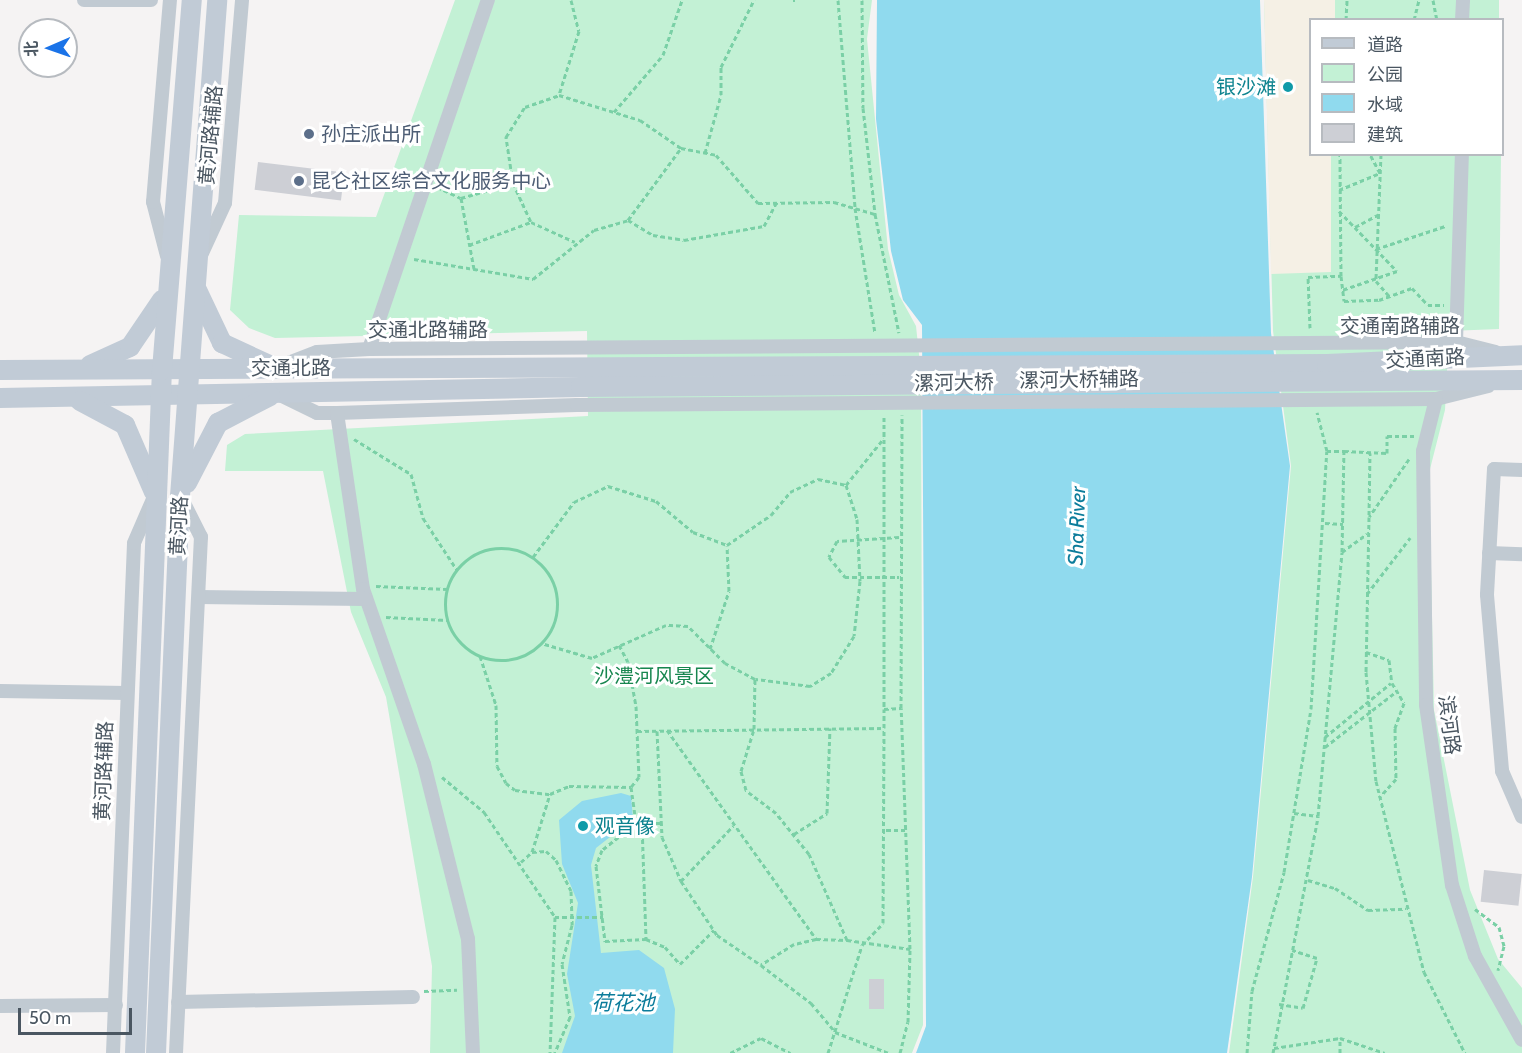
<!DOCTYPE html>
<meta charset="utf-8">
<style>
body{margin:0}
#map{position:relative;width:1522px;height:1053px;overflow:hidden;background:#f5f3f3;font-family:Cabin,"Noto Sans SC",sans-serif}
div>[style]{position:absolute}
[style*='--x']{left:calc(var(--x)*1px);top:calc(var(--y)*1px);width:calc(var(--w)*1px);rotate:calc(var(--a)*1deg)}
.green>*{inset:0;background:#c3f1d5}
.sand>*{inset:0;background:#f5f0e5}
.water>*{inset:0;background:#90daee}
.building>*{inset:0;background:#cdcfd5;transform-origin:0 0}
.path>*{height:3px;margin-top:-1.5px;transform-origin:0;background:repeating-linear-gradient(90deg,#7ad0a6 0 4.5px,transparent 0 7.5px)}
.path>.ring{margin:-1.5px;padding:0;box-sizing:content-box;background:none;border:3px solid #7ad0a6;border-radius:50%}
.street>*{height:14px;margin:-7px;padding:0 7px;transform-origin:7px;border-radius:7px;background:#c1cad2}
.secondary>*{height:20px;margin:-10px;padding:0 10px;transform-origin:10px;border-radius:10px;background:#c1cbd6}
.dots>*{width:16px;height:16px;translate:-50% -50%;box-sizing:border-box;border:3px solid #fff;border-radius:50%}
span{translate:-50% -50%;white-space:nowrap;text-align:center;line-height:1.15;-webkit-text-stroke:6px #fff;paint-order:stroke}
.culture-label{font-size:20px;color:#0d838f}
.right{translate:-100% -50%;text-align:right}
.left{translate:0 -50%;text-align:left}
.service-label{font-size:20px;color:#4e5e75}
.street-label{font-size:20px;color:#4a5661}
.park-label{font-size:20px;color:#17864f}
.water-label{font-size:21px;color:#0c7c9b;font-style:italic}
.legend{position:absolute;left:1309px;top:18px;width:195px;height:138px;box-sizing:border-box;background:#fff;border:2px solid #b7bbc0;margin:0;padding:8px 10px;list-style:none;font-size:18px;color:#4a5661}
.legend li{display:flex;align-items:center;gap:12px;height:30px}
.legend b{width:30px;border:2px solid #b7bbc0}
.north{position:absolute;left:18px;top:18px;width:60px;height:60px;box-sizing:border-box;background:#fff;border:2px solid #b7bbc0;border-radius:50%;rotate:268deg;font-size:16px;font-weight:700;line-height:24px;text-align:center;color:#4a5661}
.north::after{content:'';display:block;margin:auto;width:21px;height:27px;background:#1a73e8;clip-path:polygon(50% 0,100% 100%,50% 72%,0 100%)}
.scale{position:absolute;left:18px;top:1008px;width:114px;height:27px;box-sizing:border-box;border:3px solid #4a5661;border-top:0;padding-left:8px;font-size:18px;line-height:21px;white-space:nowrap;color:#4a5661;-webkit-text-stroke:4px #fff;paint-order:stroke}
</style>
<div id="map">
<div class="green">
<i style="clip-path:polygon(455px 0,872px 0,867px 39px,888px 249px,899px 295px,916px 326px,921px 373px,923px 1025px,912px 1053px,430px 1053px,432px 966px,386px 697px,351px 612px,323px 471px,225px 471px,227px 445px,245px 434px,588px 416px,587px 331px,275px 338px,249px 328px,230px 310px,239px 215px,376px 217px)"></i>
<i style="clip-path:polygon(1264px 0,1499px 0,1499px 19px,1310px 20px,1310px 154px,1501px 155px,1499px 329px,1449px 331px,1445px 410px,1429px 473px,1434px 710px,1470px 890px,1498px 959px,1522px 988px,1522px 1053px,1229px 1053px,1253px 877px,1291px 466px,1273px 331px)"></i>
</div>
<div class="sand">
<i style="clip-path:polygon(1264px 0,1335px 0,1335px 19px,1310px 20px,1310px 154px,1331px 155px,1331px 272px,1271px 274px)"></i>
</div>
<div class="water">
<i style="clip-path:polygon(877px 0,1260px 0,1271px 333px,1290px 466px,1252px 877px,1227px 1053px,916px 1053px,926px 1026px,922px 325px,903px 300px,891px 251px,876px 119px)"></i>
<i style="clip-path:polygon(621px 793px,631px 796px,633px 819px,596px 848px,591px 865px,601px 953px,639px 950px,664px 968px,675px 1009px,673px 1053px,562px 1053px,575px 1016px,567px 974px,578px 903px,562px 864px,559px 820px,582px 801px)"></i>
</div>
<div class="building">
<i style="left:258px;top:162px;width:87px;height:28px;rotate:7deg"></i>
<i style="left:1484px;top:870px;width:38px;height:32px;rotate:6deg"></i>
<i style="left:869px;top:979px;width:15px;height:30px"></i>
</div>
<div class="path">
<i style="--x:571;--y:0;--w:32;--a:76"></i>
<i style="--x:579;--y:31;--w:67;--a:107.4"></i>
<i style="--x:559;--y:95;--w:85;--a:17.2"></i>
<i style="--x:640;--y:120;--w:50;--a:34.3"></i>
<i style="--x:681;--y:148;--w:36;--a:11"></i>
<i style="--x:716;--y:155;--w:64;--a:48.8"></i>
<i style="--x:758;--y:203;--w:76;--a:-0.8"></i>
<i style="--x:834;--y:202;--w:43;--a:16.3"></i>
<i style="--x:793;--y:0;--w:2;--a:0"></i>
<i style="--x:838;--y:0;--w:209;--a:85.3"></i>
<i style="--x:855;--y:208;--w:127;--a:80.9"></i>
<i style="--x:862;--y:0;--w:108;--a:89.5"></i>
<i style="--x:863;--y:108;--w:107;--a:83.5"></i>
<i style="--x:875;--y:214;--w:121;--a:78.6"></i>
<i style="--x:1433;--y:0;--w:20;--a:79"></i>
<i style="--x:1346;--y:20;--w:20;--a:-87"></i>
<i style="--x:1414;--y:20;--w:21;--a:-76"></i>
<i style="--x:614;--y:112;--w:75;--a:-49.3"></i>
<i style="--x:663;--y:55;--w:58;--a:-70.9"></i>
<i style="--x:705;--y:153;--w:60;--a:-74.6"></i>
<i style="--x:721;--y:95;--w:28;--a:-90"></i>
<i style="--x:721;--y:67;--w:75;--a:-63.8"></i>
<i style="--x:1381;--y:154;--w:127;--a:92.3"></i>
<i style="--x:1376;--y:281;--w:20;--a:49"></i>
<i style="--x:513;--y:183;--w:47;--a:-98.7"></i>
<i style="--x:506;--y:137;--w:36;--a:-58"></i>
<i style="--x:525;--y:107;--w:36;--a:-19"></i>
<i style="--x:437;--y:187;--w:26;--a:25"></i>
<i style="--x:461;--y:198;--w:54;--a:-16.1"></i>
<i style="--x:513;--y:183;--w:43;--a:65.2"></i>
<i style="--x:531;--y:222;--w:48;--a:24.4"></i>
<i style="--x:1339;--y:190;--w:44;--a:-22.5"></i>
<i style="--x:1380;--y:173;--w:21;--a:-118"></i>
<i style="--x:461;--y:198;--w:72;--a:79.6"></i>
<i style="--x:1339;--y:211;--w:83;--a:46"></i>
<i style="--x:1397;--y:271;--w:58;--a:160.9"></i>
<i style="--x:628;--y:220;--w:29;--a:31"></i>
<i style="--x:653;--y:235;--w:31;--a:9"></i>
<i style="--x:684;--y:240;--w:81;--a:-9.9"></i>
<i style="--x:764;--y:226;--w:27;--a:-62"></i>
<i style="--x:1355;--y:227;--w:27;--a:-28"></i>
<i style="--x:469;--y:245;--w:66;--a:-20.4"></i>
<i style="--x:1376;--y:249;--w:73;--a:-18.4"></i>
<i style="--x:414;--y:259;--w:121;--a:9.5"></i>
<i style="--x:533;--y:279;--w:78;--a:-38.8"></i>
<i style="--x:594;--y:230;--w:35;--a:-16"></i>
<i style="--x:628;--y:220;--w:89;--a:-53.6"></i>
<i style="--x:1341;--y:276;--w:25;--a:83"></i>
<i style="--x:1344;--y:301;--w:35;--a:-2"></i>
<i style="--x:1379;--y:300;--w:35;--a:-20"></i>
<i style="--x:1412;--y:288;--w:23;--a:47"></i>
<i style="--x:1428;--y:305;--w:16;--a:0"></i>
<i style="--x:1310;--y:328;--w:51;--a:-92.2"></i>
<i style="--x:1308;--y:277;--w:33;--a:-2"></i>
<i style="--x:1341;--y:276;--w:122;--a:-90.5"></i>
<i style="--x:884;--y:417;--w:292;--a:90"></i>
<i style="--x:354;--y:439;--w:67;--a:31.6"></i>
<i style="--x:411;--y:474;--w:46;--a:74.7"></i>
<i style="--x:423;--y:518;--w:62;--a:56.8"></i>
<i style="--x:1327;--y:451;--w:17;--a:0"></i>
<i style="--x:1409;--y:459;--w:70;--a:124.6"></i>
<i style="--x:1369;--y:517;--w:155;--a:91.1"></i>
<i style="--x:1366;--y:672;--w:109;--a:84.8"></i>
<i style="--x:1376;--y:781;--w:197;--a:75.9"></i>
<i style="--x:1424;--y:972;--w:91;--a:63.2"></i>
<i style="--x:846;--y:485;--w:60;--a:-51"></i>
<i style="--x:1369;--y:515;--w:62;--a:-89.1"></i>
<i style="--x:1325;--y:523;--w:18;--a:3"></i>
<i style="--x:899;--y:537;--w:62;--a:176.3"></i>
<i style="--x:837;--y:541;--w:18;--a:117"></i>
<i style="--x:829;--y:557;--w:26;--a:51"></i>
<i style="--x:845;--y:577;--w:54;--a:0"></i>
<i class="ring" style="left:445px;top:548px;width:109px;height:109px"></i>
<i style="--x:1342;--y:552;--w:31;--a:-36"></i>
<i style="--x:533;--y:557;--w:69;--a:-53.3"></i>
<i style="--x:574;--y:502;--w:38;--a:-25"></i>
<i style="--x:608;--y:486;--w:50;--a:17.4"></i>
<i style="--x:656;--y:501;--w:48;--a:40"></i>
<i style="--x:693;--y:532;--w:36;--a:21"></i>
<i style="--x:727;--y:545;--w:53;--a:-34.3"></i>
<i style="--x:771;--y:515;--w:30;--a:-50"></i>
<i style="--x:790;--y:492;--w:31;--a:-25"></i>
<i style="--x:818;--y:479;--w:29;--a:12"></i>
<i style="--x:846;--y:485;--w:36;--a:72"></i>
<i style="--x:857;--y:519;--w:62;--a:87.2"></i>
<i style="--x:860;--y:581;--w:55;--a:96.2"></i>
<i style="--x:854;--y:636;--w:44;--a:121.9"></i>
<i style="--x:831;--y:673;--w:25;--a:148"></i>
<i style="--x:810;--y:686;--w:55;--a:-172.7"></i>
<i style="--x:755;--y:679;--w:34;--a:-152"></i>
<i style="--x:725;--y:663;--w:52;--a:-135"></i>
<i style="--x:688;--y:626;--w:22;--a:-177"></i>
<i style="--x:666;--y:625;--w:81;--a:156"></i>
<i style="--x:592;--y:658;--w:53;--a:-163.6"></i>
<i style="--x:376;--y:586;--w:71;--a:2.4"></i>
<i style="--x:1367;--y:594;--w:71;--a:-52.5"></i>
<i style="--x:386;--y:617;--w:61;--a:2.8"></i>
<i style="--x:619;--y:645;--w:19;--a:62"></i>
<i style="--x:628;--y:662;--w:45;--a:79.7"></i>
<i style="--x:636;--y:706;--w:71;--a:87.6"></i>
<i style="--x:639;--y:777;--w:13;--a:129"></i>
<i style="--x:631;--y:787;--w:36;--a:82"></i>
<i style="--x:710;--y:649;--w:61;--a:-71.9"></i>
<i style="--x:729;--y:591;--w:45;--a:-92.5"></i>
<i style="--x:1366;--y:652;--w:24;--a:19"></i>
<i style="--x:1389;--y:660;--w:23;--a:83"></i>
<i style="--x:1392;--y:683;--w:23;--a:59"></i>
<i style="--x:1404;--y:703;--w:27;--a:110"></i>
<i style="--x:1395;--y:728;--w:51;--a:88.9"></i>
<i style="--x:1396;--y:779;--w:25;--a:132"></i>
<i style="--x:480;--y:656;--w:52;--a:71.9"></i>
<i style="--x:496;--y:705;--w:61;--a:89.1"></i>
<i style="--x:497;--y:766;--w:19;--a:62"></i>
<i style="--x:506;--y:783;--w:11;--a:38"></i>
<i style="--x:515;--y:790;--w:35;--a:7"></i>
<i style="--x:550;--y:794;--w:21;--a:-23"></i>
<i style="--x:569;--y:786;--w:62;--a:0.9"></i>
<i style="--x:667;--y:730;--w:257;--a:54.5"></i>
<i style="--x:816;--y:939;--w:31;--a:2"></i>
<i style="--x:847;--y:940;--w:94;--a:-113.8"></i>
<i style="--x:809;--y:854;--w:53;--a:-128.8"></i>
<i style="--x:776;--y:813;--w:38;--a:-143"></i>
<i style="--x:746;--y:790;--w:20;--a:-105"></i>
<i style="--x:741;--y:771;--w:44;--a:-72.8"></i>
<i style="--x:754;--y:729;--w:50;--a:-88.9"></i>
<i style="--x:637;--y:731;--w:247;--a:-0.7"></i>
<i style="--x:884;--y:728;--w:19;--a:-90"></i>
<i style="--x:884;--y:709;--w:17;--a:-3"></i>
<i style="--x:657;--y:731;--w:106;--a:87.3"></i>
<i style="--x:662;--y:837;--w:48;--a:66.6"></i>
<i style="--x:681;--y:881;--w:65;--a:56.3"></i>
<i style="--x:717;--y:935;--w:53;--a:34.3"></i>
<i style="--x:1325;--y:737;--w:85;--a:-39.3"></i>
<i style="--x:1325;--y:747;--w:91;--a:-37.9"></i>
<i style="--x:442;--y:777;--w:55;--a:39.8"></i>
<i style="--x:484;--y:812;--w:127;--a:55.9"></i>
<i style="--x:555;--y:917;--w:136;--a:92.1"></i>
<i style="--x:1294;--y:813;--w:24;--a:7"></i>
<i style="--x:660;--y:823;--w:24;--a:180"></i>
<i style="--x:636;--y:823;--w:43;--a:141.5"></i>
<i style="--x:602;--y:850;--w:17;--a:111"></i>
<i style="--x:596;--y:866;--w:76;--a:83.2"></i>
<i style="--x:605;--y:941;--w:41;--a:-2.8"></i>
<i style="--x:646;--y:939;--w:21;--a:23"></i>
<i style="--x:665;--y:947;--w:23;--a:49"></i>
<i style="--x:680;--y:964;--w:48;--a:-45"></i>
<i style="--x:642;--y:824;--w:115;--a:88"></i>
<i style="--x:886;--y:830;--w:19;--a:0"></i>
<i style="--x:794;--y:834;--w:39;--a:-32"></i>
<i style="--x:827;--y:813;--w:85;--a:-88"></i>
<i style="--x:532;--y:852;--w:61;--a:-72.8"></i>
<i style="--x:521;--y:862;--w:15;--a:-42"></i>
<i style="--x:532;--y:852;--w:14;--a:-4"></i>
<i style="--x:546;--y:851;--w:13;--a:42"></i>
<i style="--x:556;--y:860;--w:34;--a:64"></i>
<i style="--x:571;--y:891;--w:34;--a:88"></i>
<i style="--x:572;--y:925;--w:40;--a:104.4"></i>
<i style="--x:562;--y:964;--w:54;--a:81.4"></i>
<i style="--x:570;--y:1017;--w:39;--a:113"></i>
<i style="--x:1308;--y:880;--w:28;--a:17"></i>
<i style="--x:1335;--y:888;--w:40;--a:34"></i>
<i style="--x:1368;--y:910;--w:38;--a:-2"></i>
<i style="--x:681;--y:881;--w:76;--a:-46.6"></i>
<i style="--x:1475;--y:909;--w:30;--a:37"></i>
<i style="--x:1499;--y:927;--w:20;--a:75"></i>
<i style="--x:1504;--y:946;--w:25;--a:104"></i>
<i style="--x:555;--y:917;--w:48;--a:0"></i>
<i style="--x:816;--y:939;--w:23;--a:167"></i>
<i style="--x:794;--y:944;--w:39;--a:148"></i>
<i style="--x:761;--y:965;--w:63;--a:37.2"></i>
<i style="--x:811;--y:1003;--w:38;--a:50"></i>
<i style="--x:835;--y:1032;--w:58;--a:21.3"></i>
<i style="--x:847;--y:940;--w:64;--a:8.1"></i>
<i style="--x:424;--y:991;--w:33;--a:-2"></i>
<i style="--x:1279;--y:1004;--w:24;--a:9"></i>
<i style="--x:1303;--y:1008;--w:52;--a:-74.4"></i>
<i style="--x:1317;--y:958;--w:26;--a:-162"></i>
<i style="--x:1274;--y:1048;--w:67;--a:-8.6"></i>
<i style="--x:1340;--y:1038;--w:47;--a:18.4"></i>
<i style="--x:730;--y:1053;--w:34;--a:-26"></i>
<i style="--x:761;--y:1038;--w:33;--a:27"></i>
<i style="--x:828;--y:1053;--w:113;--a:-72.5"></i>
<i style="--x:862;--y:945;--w:30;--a:-46"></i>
<i style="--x:883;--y:923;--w:195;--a:-89.7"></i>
<i style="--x:900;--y:1053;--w:32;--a:-76"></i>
<i style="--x:908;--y:1022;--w:73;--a:-88.4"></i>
<i style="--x:910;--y:949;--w:241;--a:-92.1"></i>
<i style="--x:901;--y:708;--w:293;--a:-89.8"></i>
<i style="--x:1247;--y:1053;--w:62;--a:-85.4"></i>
<i style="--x:1252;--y:991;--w:123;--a:-74.9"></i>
<i style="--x:1284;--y:872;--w:165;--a:-80.6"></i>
<i style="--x:1311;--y:709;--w:258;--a:-86.5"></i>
<i style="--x:1327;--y:451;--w:40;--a:-104.4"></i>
<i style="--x:1273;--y:1053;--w:241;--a:-79.2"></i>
<i style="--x:1318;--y:816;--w:265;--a:-84.8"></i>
<i style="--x:1342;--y:552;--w:101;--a:-88.9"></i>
<i style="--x:1344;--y:451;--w:43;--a:2.7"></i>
<i style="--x:1387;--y:453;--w:17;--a:-90"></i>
<i style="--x:1387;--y:436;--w:27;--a:0"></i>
<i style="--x:1340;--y:1053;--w:15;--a:-90"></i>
</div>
<div class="street">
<i style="--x:84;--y:0;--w:67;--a:0"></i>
<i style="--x:1462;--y:20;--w:20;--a:-87"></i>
<i style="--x:202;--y:253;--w:55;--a:-65.3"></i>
<i style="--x:225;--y:203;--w:204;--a:-85.2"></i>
<i style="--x:167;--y:256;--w:56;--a:-104.5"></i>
<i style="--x:153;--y:202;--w:203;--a:-85.2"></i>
<i style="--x:1456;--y:342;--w:188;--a:-88.2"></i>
<i style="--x:369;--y:349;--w:369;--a:-71.2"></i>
<i style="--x:283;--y:365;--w:36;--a:-21"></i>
<i style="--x:317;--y:352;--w:52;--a:-3.3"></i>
<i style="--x:369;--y:349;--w:1087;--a:-0.37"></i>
<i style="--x:1456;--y:342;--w:41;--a:14"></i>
<i style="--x:280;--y:395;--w:41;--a:25.9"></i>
<i style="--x:317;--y:413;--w:20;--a:0"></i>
<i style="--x:337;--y:413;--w:240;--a:-1.9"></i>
<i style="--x:577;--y:405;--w:859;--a:-0.4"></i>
<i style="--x:1436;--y:399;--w:54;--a:-14"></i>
<i style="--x:1436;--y:399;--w:54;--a:104"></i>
<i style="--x:1423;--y:451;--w:254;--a:89.3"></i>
<i style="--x:1426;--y:705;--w:182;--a:81.8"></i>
<i style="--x:1452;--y:885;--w:75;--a:72.1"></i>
<i style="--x:1475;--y:956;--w:96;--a:60.8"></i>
<i style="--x:337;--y:413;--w:178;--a:81.6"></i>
<i style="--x:363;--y:589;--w:185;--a:70.8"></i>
<i style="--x:424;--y:764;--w:180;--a:75.9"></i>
<i style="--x:468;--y:939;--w:114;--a:87.5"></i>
<i style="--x:1522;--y:470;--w:28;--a:-178"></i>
<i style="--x:1494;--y:469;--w:126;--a:93.2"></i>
<i style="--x:1487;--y:595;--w:177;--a:85.1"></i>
<i style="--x:1502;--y:771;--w:50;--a:66.5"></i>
<i style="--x:1489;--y:553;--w:33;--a:2"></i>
<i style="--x:199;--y:597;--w:167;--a:0.7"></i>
<i style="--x:0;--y:691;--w:127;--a:0.9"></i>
<i style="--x:178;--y:1002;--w:235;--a:-1.2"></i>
<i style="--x:0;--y:1006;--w:116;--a:-0.5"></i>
<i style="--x:113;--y:1053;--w:510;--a:-87.64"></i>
<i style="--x:134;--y:543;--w:48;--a:-66.6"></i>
<i style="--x:176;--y:1053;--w:517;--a:-87.23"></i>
<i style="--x:201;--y:537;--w:42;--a:-116.6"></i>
</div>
<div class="secondary">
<i style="--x:197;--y:290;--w:59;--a:64.7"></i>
<i style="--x:222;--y:343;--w:50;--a:25"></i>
<i style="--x:90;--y:365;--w:44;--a:-24.2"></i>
<i style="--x:130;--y:347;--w:57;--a:-55.8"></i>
<i style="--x:0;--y:370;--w:1327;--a:-0.26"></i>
<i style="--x:1327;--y:364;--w:195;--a:-2.6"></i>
<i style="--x:0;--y:398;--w:581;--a:-1.08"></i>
<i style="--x:581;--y:387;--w:941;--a:-0.43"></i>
<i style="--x:80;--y:401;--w:51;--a:28.1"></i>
<i style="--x:125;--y:425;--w:73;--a:66.6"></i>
<i style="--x:187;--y:483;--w:68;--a:-62.7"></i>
<i style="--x:218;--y:423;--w:59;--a:-27.4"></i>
<i style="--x:135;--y:1053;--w:684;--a:-87.74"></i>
<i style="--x:162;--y:370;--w:371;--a:-85.4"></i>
<i style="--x:156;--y:1053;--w:558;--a:-87.53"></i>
<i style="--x:180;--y:496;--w:497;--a:-85.7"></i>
</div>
<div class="dots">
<i style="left:1288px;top:87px;background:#0f9aa8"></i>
<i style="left:309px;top:134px;background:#5c6f8a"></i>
<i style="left:299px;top:181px;background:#5c6f8a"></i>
<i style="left:583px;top:826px;background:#0f9aa8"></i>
</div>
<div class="culture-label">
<span class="right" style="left:1276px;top:87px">银沙滩</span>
<span class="left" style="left:595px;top:826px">观音像</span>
</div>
<div class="service-label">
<span class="left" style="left:321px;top:134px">孙庄派出所</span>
<span class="left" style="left:311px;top:181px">昆仑社区综合文化服务中心</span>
</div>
<div class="street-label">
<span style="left:211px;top:135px;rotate:-85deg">黄河路辅路</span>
<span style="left:1400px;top:326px">交通南路辅路</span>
<span style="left:428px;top:330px">交通北路辅路</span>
<span style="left:1425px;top:359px;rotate:-3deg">交通南路</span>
<span style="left:291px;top:368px">交通北路</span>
<span style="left:1079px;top:380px;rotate:-1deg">漯河大桥辅路</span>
<span style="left:954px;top:383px;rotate:-1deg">漯河大桥</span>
<span style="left:179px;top:526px;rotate:-87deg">黄河路</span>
<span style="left:1449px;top:725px;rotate:83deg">滨河路</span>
<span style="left:104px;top:771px;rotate:-88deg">黄河路辅路</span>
</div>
<div class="park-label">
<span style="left:654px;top:676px">沙澧河风景区</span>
</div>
<div class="water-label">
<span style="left:1077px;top:526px;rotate:-88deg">Sha River</span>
<span style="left:623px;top:1003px">荷花池</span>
</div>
<ul class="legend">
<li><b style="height:8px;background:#c1cbd6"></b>道路</li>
<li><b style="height:16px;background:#c3f1d5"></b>公园</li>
<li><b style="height:16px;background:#90daee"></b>水域</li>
<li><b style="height:16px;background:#cdcfd5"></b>建筑</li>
</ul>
<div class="north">北</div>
<div class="scale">50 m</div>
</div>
